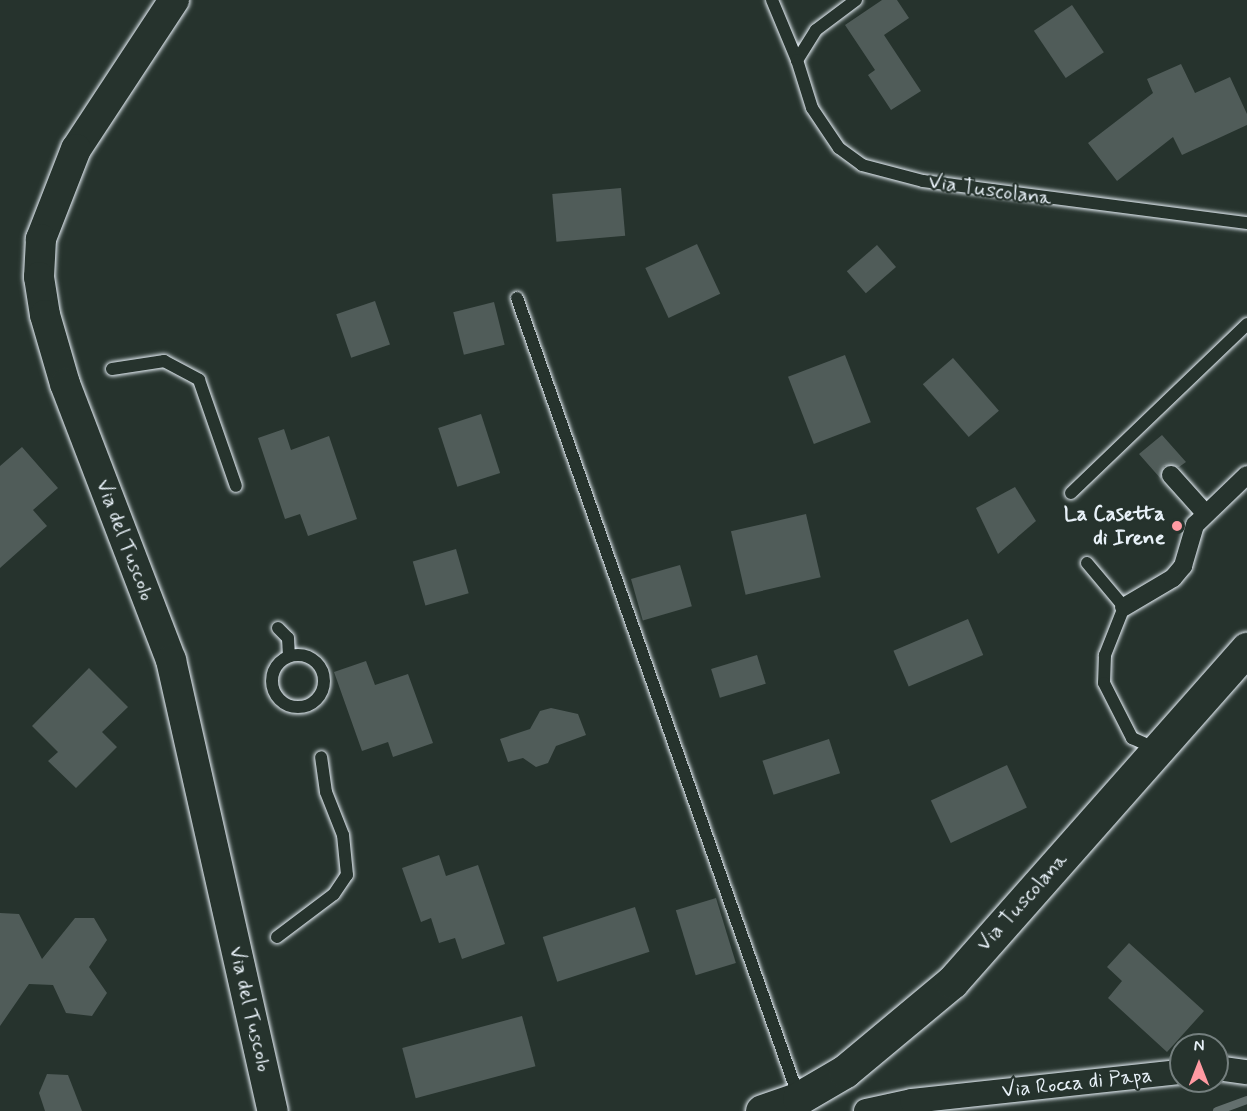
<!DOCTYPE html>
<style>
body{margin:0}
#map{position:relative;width:1247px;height:1111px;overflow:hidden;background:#26332d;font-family:Mynerve,sans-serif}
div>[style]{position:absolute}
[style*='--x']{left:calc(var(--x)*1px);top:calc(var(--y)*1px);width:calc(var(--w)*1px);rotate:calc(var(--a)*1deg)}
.stream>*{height:8px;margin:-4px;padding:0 4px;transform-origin:4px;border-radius:4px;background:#636f6d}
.building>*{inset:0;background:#505c59;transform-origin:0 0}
.roads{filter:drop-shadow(0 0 2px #e8f1f8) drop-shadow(0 0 2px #e8f1f8)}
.service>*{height:12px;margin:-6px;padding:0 6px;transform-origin:6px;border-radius:6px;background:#26332d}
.service>.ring{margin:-6px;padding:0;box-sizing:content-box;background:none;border:12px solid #26332d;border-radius:50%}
.pedestrian>*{height:18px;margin:-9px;padding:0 9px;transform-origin:9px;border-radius:9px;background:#26332d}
.minor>*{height:24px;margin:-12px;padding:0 12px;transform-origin:12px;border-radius:12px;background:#26332d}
.tertiary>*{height:30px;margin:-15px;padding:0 15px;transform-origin:15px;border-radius:15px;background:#26332d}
.secondary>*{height:33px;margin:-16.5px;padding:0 16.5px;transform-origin:16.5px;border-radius:16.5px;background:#26332d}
.dots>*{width:16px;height:16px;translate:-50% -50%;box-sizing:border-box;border:3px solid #26332d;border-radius:50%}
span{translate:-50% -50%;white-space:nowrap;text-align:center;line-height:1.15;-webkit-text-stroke:4.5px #26332d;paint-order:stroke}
.street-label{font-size:21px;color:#e8f1f8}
.poi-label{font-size:21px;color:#e8f1f8;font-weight:700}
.right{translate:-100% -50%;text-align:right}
.north{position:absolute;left:1169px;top:1033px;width:60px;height:60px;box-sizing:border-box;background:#26332d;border:2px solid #747f7e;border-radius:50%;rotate:0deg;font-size:16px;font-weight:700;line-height:24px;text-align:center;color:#e8f1f8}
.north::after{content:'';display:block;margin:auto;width:21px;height:27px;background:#ff9aa2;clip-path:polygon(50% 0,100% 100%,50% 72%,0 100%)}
</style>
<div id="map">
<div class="stream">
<i style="--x:1217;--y:1111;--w:32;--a:-20"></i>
</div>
<div class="building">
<i style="clip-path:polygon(882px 0,897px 0,909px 18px,884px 35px,921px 91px,891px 110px,868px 75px,875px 70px,845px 25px)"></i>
<i style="left:1072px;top:5px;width:57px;height:46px;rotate:56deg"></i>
<i style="clip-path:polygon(1181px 64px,1195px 93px,1230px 77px,1247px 114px,1247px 125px,1182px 155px,1173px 137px,1117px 181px,1088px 143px,1153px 93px,1147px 79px)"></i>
<i style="left:621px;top:188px;width:48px;height:69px;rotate:85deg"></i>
<i style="left:697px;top:244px;width:55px;height:57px;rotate:65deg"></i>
<i style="left:877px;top:245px;width:29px;height:40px;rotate:49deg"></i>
<i style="left:375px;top:301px;width:46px;height:41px;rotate:71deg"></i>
<i style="left:494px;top:302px;width:44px;height:42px;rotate:76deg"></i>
<i style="left:845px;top:355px;width:72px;height:61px;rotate:69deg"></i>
<i style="left:953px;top:358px;width:70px;height:40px;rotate:49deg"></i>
<i style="left:481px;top:414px;width:62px;height:45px;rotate:72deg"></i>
<i style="clip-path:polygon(284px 429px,291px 450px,329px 436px,357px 519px,308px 536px,300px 514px,285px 519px,258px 438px)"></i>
<i style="clip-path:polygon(1162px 435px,1186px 462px,1179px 467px,1164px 466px,1161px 479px,1139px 454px)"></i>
<i style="clip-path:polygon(22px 447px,58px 488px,33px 510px,47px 526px,0 568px,0 466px)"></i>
<i style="clip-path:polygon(1015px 487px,1036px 521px,998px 554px,976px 508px)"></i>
<i style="left:806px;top:514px;width:65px;height:77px;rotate:77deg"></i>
<i style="left:456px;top:549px;width:46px;height:45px;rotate:74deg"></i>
<i style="left:680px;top:565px;width:43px;height:51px;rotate:74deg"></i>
<i style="left:968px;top:619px;width:39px;height:81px;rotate:67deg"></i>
<i style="left:757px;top:655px;width:30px;height:48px;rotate:73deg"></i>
<i style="clip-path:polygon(366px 661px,375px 685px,408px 674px,433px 743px,393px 757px,388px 742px,362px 751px,334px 672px)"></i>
<i style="clip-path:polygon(89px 668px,128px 707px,102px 732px,117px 747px,76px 788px,48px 761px,58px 752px,32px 726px)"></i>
<i style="clip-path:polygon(551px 708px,578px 714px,586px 735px,556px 746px,548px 763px,536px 767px,523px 758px,508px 762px,500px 739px,530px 729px,540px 711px)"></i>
<i style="left:829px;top:739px;width:36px;height:70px;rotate:72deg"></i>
<i style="left:1007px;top:765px;width:47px;height:84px;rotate:65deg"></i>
<i style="clip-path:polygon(439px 855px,446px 876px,478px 865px,505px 944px,462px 959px,455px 938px,439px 943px,431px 918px,421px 922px,402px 868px)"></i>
<i style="left:716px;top:898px;width:68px;height:42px;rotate:73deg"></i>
<i style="left:635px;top:907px;width:47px;height:97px;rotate:72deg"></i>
<i style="clip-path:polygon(0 913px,19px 914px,42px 959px,75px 918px,94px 918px,107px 940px,89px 967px,107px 993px,92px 1016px,66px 1013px,53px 985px,29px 984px,0 1026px)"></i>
<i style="clip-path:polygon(1129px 943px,1204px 1011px,1167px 1052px,1108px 998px,1122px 981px,1107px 967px)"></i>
<i style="left:522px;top:1016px;width:52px;height:124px;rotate:75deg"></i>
<i style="clip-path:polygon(47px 1074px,68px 1075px,82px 1111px,45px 1111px,39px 1093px)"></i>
</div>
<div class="roads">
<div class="service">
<i style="--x:772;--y:0;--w:65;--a:67.4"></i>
<i style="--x:856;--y:0;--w:50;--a:143.1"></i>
<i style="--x:816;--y:30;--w:36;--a:122"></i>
<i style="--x:797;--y:60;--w:50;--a:72.6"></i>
<i style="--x:812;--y:108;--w:48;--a:56"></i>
<i style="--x:839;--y:148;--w:29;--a:36"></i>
<i style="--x:862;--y:165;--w:63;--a:14.7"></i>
<i style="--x:923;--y:181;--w:327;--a:7.4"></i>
<i style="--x:517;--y:298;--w:848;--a:70.58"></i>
<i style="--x:112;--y:369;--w:53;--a:-8.7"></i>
<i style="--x:164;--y:361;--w:40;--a:28"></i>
<i style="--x:199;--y:380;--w:112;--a:70.8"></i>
<i style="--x:1071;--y:493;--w:244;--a:-43.8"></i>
<i style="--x:1087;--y:563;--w:57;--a:49.9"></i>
<i style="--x:1124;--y:607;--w:52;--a:111.6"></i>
<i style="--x:1105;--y:655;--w:28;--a:92"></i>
<i style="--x:1104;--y:683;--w:62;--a:63"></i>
<i style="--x:1132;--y:738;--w:27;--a:24"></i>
<i style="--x:278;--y:628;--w:14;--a:45"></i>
<i style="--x:288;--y:638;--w:18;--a:87"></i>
<i class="ring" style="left:272px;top:655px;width:40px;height:40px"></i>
<i style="--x:277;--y:937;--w:71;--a:-37"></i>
<i style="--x:334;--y:894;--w:23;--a:-56"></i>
<i style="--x:347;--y:875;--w:40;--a:-95.7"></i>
<i style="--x:343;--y:835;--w:46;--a:-111.6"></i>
<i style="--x:326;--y:792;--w:35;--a:-98"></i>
</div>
<div class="pedestrian">
<i style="--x:1171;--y:475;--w:52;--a:48.1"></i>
<i style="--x:1124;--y:607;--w:57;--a:-30.6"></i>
<i style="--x:1173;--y:578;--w:16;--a:-50"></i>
<i style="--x:1183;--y:566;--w:43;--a:-73.7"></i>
<i style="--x:1195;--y:525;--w:72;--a:-43.9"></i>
</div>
<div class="minor">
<i style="--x:1217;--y:1068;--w:30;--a:8"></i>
<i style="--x:866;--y:1111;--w:47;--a:-12.3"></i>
<i style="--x:912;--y:1101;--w:271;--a:-6.2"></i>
</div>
<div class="tertiary">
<i style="--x:174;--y:0;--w:178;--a:123.3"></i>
<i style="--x:76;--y:149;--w:97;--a:111.3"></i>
<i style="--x:41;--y:239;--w:38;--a:93"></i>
<i style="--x:39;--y:277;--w:38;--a:81"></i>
<i style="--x:45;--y:315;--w:72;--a:73.8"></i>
<i style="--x:65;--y:384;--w:296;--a:69"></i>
<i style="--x:171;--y:660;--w:462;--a:77.3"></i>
</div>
<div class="secondary">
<i style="--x:762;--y:1111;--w:39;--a:-19"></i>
<i style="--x:799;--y:1098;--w:53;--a:-30.4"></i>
<i style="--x:845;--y:1071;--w:139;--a:-39.8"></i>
<i style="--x:952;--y:982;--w:445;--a:-48.5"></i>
</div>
</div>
<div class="dots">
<i style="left:1177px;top:526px;background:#ff9aa2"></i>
</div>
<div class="street-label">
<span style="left:990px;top:190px;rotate:8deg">Via Tuscolana</span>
<span style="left:125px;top:540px;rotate:69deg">Via del Tuscolo</span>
<span style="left:1022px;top:902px;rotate:-48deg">Via Tuscolana</span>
<span style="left:250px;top:1009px;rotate:77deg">Via del Tuscolo</span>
<span style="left:1077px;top:1083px;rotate:-6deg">Via Rocca di Papa</span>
</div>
<div class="poi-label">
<span class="right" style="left:1165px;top:526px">La Casetta<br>di Irene</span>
</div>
<div class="north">N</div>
</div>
